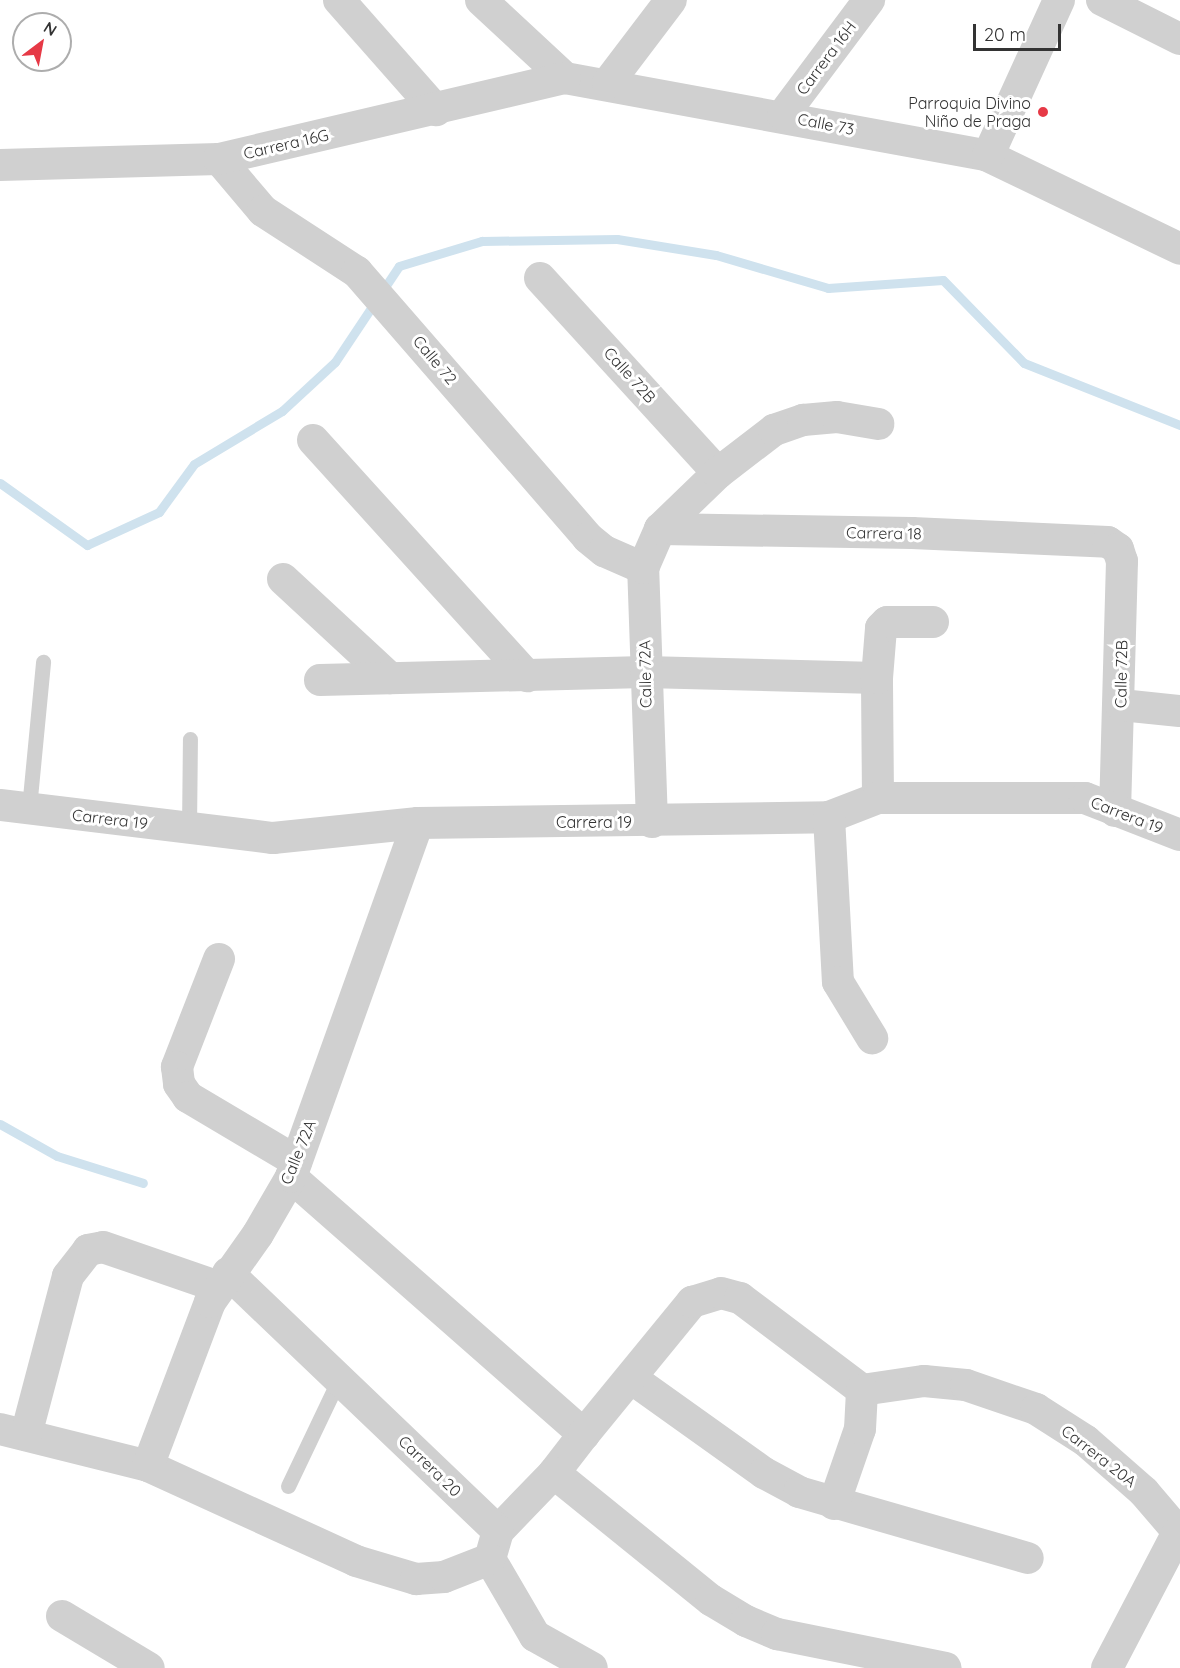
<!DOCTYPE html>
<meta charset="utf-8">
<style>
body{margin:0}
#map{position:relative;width:1180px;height:1668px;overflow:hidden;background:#fff;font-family:Quicksand,sans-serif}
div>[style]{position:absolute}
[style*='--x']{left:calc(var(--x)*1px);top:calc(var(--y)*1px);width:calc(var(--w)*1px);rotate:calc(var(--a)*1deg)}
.stream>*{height:9px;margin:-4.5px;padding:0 4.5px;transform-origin:4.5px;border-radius:4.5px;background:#cfe2ee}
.lane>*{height:15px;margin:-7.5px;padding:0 7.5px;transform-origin:7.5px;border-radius:7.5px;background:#d0d0d0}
.street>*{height:32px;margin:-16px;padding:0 16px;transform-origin:16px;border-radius:16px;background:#d0d0d0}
.dots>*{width:16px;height:16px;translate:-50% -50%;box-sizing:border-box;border:3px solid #fff;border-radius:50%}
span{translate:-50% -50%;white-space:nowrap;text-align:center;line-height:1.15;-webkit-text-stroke:6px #fff;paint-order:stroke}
.street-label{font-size:16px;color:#333}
.poi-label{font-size:16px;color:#333}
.right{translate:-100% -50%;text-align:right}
.north{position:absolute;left:12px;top:12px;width:60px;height:60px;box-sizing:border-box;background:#fff;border:2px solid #adadad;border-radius:50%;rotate:32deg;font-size:16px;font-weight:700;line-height:24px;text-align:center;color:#333}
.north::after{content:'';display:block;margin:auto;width:21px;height:27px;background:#e63946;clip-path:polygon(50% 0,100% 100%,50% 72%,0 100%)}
.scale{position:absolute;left:973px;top:24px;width:88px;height:27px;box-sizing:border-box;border:3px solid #333;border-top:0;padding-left:8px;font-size:18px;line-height:21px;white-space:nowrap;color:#333;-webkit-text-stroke:4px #fff;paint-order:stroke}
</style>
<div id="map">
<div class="stream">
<i style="--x:0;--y:483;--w:107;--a:35.5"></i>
<i style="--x:87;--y:545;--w:79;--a:-24.6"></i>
<i style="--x:159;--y:512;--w:59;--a:-53.9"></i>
<i style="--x:194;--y:464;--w:103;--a:-31.1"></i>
<i style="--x:282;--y:411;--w:72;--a:-42.8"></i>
<i style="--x:335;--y:362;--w:115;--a:-56.3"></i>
<i style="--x:399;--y:266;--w:87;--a:-16.8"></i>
<i style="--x:482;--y:241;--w:135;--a:-0.8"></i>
<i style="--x:617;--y:239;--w:100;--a:9.2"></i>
<i style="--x:716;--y:255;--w:117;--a:16.4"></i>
<i style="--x:828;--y:288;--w:115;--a:-4"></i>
<i style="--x:943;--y:280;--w:116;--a:45.7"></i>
<i style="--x:1024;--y:363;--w:168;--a:21.7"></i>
<i style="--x:0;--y:1124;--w:65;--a:29.3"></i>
<i style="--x:57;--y:1156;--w:90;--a:17.4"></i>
</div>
<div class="lane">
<i style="--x:29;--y:808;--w:147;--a:-84.5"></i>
<i style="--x:189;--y:829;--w:90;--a:-89.4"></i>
<i style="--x:288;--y:1486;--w:119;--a:-64.5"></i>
</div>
<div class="street">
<i style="--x:339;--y:0;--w:147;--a:48.6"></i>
<i style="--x:481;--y:0;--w:115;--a:42.9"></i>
<i style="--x:565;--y:78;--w:430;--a:10.4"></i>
<i style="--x:988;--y:156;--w:213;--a:25.8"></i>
<i style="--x:1102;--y:0;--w:87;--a:26.6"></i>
<i style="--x:608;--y:83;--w:104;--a:-52.8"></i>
<i style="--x:783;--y:115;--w:144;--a:-53.2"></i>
<i style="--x:988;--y:156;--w:171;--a:-65.5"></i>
<i style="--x:219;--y:159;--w:68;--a:49.8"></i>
<i style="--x:263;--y:211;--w:112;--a:33"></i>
<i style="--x:357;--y:272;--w:352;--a:49"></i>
<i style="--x:588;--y:538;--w:21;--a:39"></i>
<i style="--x:604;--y:551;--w:43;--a:23.6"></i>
<i style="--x:0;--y:165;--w:219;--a:-1.6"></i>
<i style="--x:219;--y:159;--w:355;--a:-13.2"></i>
<i style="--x:540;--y:278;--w:264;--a:47.6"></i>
<i style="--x:313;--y:440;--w:319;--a:47.8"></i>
<i style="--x:660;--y:529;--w:252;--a:0.9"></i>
<i style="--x:912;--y:533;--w:196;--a:2.6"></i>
<i style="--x:1108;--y:542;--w:12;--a:35"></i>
<i style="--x:1118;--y:549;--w:13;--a:72"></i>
<i style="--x:1122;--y:561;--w:250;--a:91.6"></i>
<i style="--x:283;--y:579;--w:146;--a:42.8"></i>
<i style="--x:320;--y:680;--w:325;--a:-1.4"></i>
<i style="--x:645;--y:672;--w:232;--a:1.5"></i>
<i style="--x:1121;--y:705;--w:59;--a:5.8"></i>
<i style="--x:878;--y:798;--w:120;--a:-90.5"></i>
<i style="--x:877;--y:678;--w:50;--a:-85.4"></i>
<i style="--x:881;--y:628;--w:8;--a:-45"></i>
<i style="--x:887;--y:622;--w:46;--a:0"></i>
<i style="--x:0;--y:805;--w:275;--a:6.9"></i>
<i style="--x:273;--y:838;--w:146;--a:-5.9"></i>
<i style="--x:418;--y:823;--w:411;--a:-0.8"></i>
<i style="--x:829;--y:817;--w:53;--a:-21.2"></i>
<i style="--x:878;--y:798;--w:207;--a:0"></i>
<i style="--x:1085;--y:798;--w:102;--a:21.3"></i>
<i style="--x:829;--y:817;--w:165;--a:86.9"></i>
<i style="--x:838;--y:982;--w:66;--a:58.7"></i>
<i style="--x:652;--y:822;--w:254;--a:-92"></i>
<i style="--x:643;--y:568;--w:43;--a:-66.4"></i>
<i style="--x:660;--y:529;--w:81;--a:-44"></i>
<i style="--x:718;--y:473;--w:71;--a:-37.5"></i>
<i style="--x:774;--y:430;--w:31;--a:-19"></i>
<i style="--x:803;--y:420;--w:34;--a:-5"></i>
<i style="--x:837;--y:417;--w:42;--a:9.7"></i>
<i style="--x:219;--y:959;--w:116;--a:111.3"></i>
<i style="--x:177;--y:1067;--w:17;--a:83"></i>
<i style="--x:179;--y:1084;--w:16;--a:55"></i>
<i style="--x:188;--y:1097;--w:126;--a:30.7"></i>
<i style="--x:291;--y:1177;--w:390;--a:41.3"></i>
<i style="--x:584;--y:1434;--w:49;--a:127.6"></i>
<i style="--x:554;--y:1473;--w:81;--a:134"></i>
<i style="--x:228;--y:1273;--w:373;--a:43.7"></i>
<i style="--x:498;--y:1531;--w:29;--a:106"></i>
<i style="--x:490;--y:1559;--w:89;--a:59.7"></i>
<i style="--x:535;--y:1636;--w:65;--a:29.3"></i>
<i style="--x:631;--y:1378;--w:163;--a:35.5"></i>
<i style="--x:764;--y:1473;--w:40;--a:28"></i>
<i style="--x:799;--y:1492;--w:238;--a:16.1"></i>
<i style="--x:862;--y:1390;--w:63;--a:-8.3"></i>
<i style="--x:924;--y:1381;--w:42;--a:5.4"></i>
<i style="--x:966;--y:1385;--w:74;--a:18.9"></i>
<i style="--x:1036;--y:1409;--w:59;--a:32.6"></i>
<i style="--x:1086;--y:1441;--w:77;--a:41.3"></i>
<i style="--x:1144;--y:1492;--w:55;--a:49.4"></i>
<i style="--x:0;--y:1429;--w:153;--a:14"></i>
<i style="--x:148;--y:1466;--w:229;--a:24.5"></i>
<i style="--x:356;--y:1561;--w:63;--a:16.7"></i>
<i style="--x:416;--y:1579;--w:28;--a:-4"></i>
<i style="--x:444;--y:1577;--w:49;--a:-21.4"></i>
<i style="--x:584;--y:1434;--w:171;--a:-50.7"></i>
<i style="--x:692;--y:1302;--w:30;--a:-17"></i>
<i style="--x:721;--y:1293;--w:20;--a:15"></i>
<i style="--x:740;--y:1298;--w:153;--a:37"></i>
<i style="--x:26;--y:1435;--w:164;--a:-75.2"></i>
<i style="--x:68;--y:1276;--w:33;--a:-52"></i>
<i style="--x:88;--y:1250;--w:15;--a:-11"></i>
<i style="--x:103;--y:1247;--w:123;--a:19"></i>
<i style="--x:148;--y:1466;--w:175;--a:-69.3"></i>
<i style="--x:210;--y:1302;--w:83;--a:-54.8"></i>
<i style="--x:258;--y:1234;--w:66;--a:-59.9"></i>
<i style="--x:291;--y:1177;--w:376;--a:-70.3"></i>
<i style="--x:554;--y:1473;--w:202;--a:39"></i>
<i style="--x:711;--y:1600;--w:41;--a:31"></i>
<i style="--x:746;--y:1621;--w:34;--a:23"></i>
<i style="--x:777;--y:1634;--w:172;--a:11.4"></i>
<i style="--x:834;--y:1504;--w:79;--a:-70.9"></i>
<i style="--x:860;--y:1429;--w:39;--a:-87"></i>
<i style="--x:62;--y:1616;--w:101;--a:30.9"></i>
<i style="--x:1107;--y:1668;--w:153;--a:-62.4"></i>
</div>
<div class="dots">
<i style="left:1043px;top:112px;background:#e63946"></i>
</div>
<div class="street-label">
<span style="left:826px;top:58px;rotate:-53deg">Carrera 16H</span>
<span style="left:826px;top:124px;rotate:11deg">Calle 73</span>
<span style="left:286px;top:144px;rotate:-13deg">Carrera 16G</span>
<span style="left:435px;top:360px;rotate:50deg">Calle 72</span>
<span style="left:630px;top:375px;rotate:48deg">Calle 72B</span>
<span style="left:884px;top:533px;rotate:1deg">Carrera 18</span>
<span style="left:645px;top:674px;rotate:-91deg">Calle 72A</span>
<span style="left:1121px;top:674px;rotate:-89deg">Calle 72B</span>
<span style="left:1127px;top:815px;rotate:21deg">Carrera 19</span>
<span style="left:110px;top:819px;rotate:7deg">Carrera 19</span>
<span style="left:594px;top:822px">Carrera 19</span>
<span style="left:298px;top:1152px;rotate:-68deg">Calle 72A</span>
<span style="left:1099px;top:1456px;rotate:38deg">Carrera 20A</span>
<span style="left:430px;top:1466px;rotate:44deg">Carrera 20</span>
</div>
<div class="poi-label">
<span class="right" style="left:1031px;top:112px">Parroquia Divino<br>Niño de Praga</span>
</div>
<div class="north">N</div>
<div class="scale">20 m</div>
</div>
